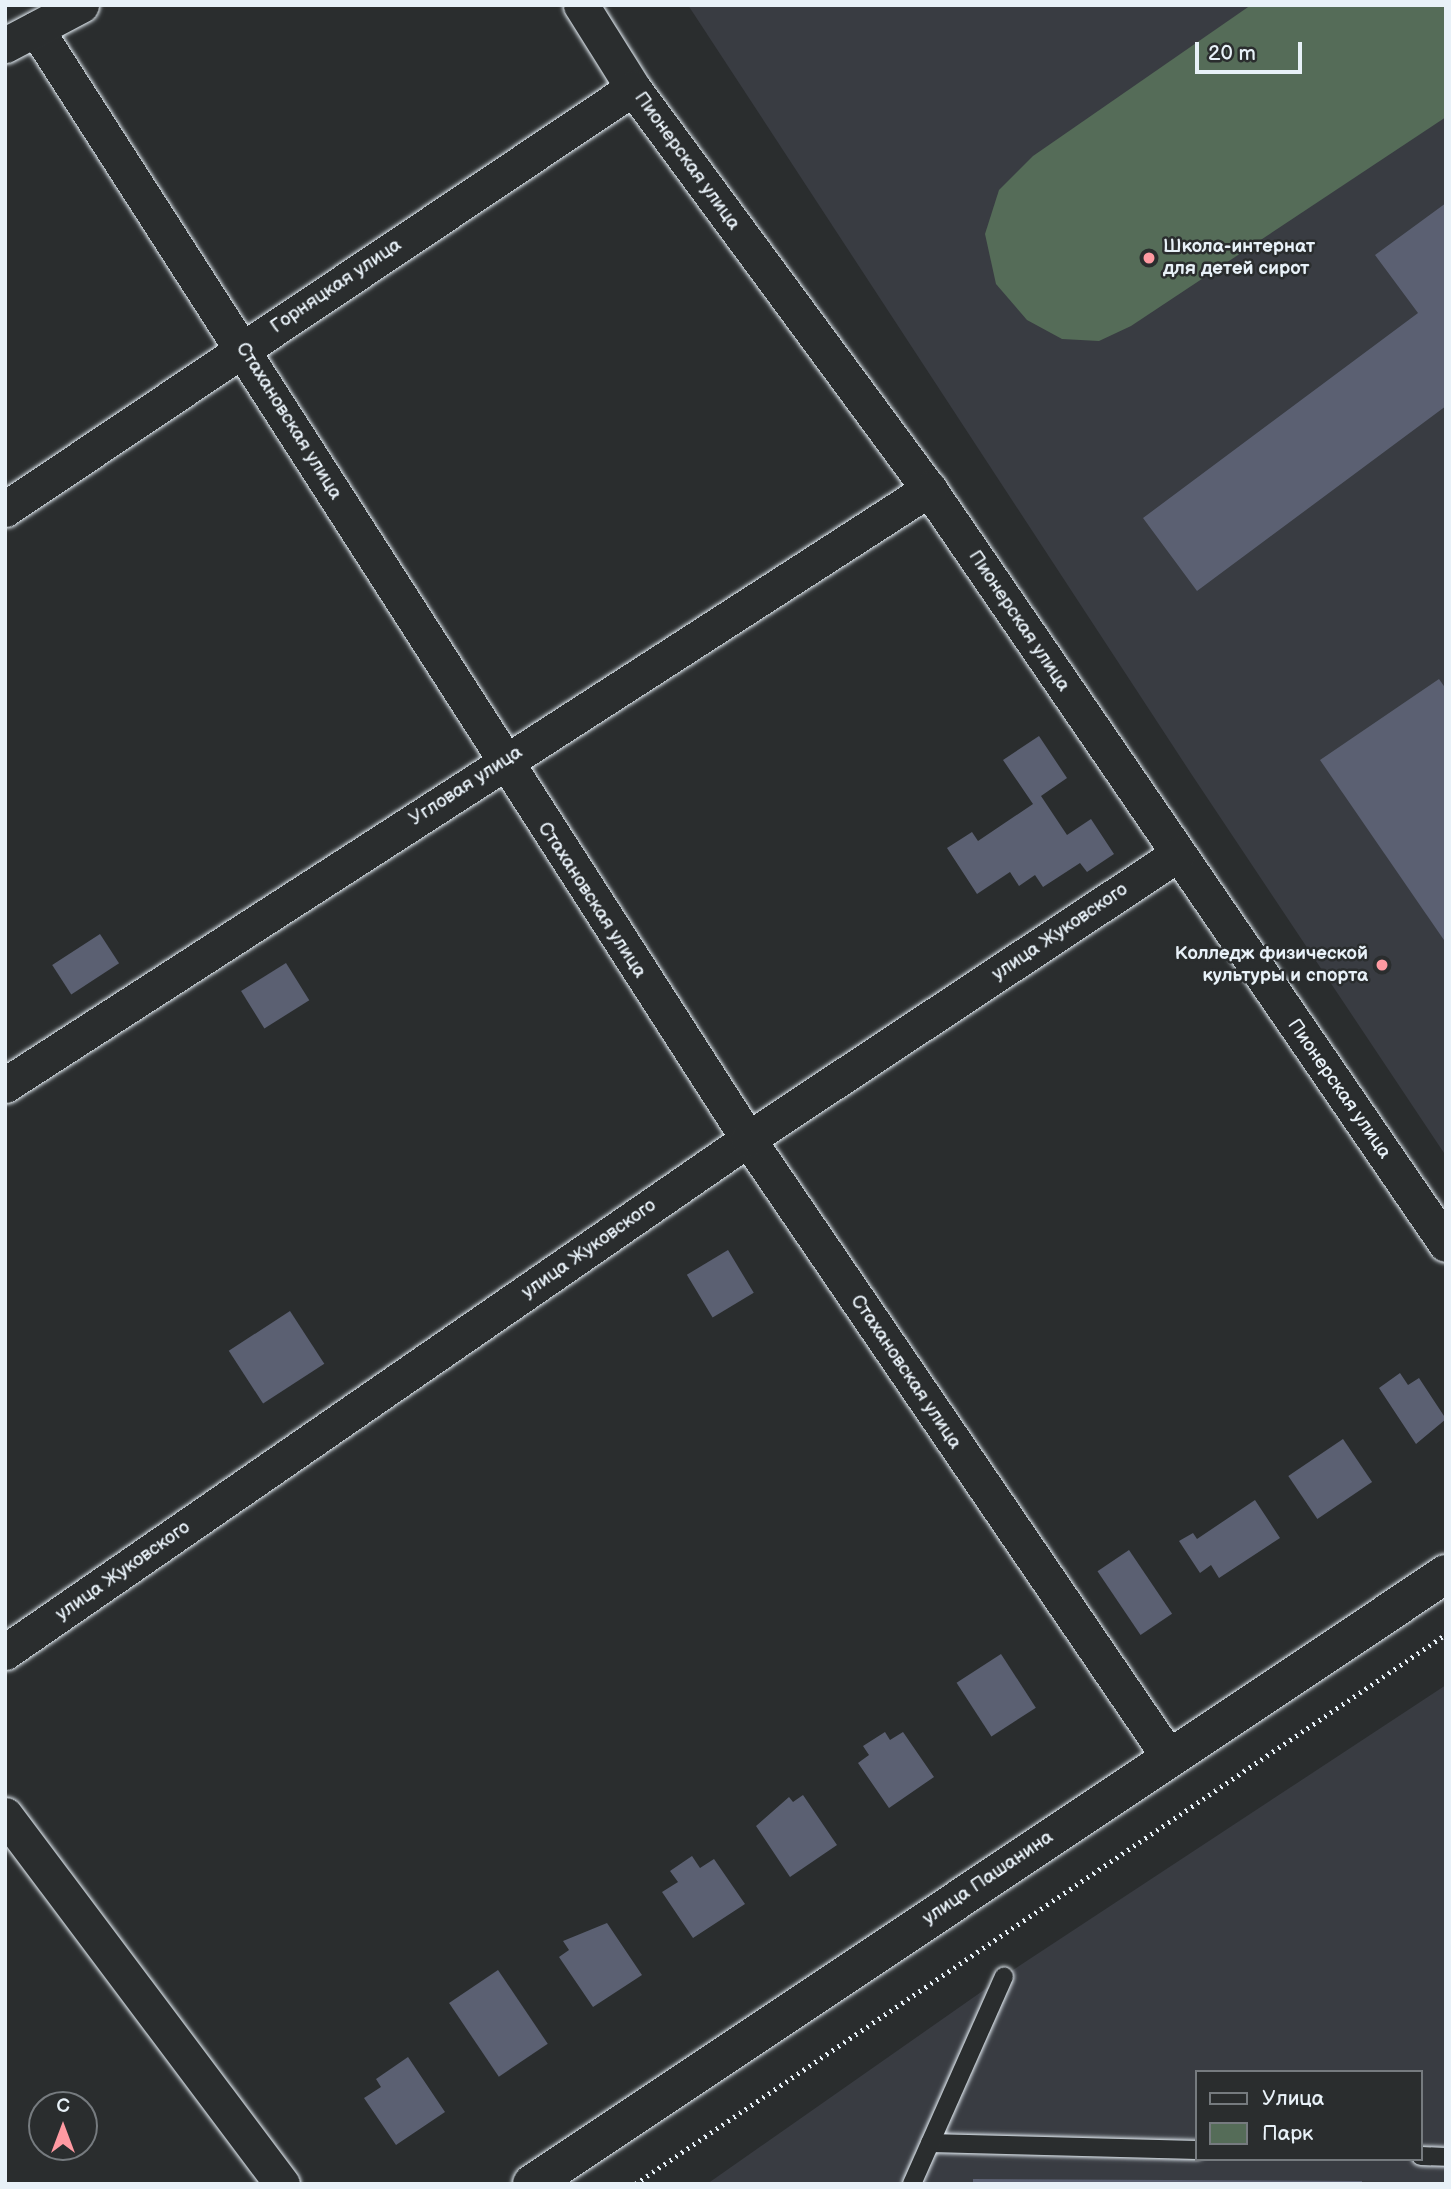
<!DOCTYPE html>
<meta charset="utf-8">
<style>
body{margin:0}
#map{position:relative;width:1451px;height:2189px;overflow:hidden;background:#2a2d2e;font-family:"Balsamiq Sans",sans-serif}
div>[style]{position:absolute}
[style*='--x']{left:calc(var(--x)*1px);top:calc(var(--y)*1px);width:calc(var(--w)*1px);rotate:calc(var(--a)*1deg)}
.built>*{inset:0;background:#393c42}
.green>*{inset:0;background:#556c58}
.building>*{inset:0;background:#5b6072;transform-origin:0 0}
.path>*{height:4.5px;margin-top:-2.25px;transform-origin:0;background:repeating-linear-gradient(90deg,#e8f1f8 0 2px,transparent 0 7px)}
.roads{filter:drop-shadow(0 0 2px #e8f1f8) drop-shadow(0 0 2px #e8f1f8)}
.lane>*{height:18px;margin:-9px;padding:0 9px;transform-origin:9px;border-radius:9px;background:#2a2d2e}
.street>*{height:35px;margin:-17.5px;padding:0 17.5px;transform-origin:17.5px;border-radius:17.5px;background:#2a2d2e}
.secondary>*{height:38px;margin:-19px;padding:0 19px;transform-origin:19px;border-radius:19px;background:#2a2d2e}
.dots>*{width:19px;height:19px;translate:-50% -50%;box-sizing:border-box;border:4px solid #2a2d2e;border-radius:50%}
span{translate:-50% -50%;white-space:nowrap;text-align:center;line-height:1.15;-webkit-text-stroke:5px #2a2d2e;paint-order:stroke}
.street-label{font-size:19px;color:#e8f1f8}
.poi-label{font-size:19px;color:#e8f1f8;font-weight:700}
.left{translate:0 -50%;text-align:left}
.right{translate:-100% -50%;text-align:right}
.frame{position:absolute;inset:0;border:7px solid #e8f1f8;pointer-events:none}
.legend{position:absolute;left:1195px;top:2070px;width:228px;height:91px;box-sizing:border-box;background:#2a2d2e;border:2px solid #767b7f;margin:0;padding:9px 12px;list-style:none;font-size:21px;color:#e8f1f8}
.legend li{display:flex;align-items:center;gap:14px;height:35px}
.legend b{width:35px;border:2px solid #767b7f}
.north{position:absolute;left:28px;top:2091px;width:70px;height:70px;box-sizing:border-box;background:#2a2d2e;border:2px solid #767b7f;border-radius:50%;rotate:0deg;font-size:19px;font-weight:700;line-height:28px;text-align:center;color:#e8f1f8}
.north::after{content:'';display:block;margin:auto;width:24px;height:32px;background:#ff9aa2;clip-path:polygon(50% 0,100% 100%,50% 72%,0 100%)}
.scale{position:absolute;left:1195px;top:42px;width:107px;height:32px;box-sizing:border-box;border:4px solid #e8f1f8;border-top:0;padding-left:9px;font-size:21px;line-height:24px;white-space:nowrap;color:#e8f1f8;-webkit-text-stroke:5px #2a2d2e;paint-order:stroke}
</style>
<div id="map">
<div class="built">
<i style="clip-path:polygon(688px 5px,1446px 5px,1446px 1156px,1192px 775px)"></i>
<i style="clip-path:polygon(evenodd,1446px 1685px,1446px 2184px,707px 2184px,1004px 1976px,1446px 1685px,1197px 2072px,1421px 2072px,1421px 2159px,1197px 2159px,1197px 2072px)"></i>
</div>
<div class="green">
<i style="clip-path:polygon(1251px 5px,1446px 5px,1446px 117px,1131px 326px,1099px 341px,1062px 339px,1027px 320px,996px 284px,985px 234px,999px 190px,1033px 156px)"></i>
</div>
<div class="building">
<i style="clip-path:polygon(1446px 203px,1446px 406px,1197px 591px,1143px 518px,1418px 313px,1375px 255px)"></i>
<i style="clip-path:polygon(1439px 679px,1446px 689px,1446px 943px,1320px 760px)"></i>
<i style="clip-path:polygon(1039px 736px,1067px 778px,1041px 796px,1067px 835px,1091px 819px,1114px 854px,1087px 872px,1080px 863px,1043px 887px,1035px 875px,1019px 886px,1010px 872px,977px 894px,947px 848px,972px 832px,978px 841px,1033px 804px,1003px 760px)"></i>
<i style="left:100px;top:934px;width:35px;height:57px;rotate:57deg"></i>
<i style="left:286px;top:963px;width:44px;height:53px;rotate:58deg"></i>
<i style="left:728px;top:1250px;width:50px;height:48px;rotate:59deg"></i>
<i style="left:290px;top:1311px;width:63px;height:73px;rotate:57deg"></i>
<i style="clip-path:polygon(1400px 1373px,1408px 1385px,1419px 1378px,1446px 1419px,1416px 1444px,1379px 1388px)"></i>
<i style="left:1343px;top:1439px;width:52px;height:66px;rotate:56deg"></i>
<i style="clip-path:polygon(1255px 1500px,1280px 1538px,1219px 1578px,1211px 1565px,1200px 1573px,1179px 1541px,1193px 1533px,1197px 1539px)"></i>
<i style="left:1129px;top:1550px;width:77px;height:38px;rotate:56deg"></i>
<i style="left:1001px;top:1654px;width:64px;height:53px;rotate:57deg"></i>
<i style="clip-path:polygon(885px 1732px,890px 1740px,903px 1732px,934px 1777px,889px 1808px,858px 1763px,869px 1755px,863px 1746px)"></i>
<i style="clip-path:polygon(803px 1795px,837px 1845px,790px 1877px,756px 1826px,789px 1797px,793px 1802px)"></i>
<i style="clip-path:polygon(692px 1856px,700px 1868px,714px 1859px,745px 1904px,693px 1938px,662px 1892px,678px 1882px,670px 1871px)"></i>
<i style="clip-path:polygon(607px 1923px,642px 1975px,593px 2007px,559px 1957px,569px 1950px,563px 1941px)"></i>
<i style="left:498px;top:1970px;width:89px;height:59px;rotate:56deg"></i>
<i style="clip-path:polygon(408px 2057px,445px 2112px,396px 2145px,364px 2098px,381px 2087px,376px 2079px)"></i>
<i style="clip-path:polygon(973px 2179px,1362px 2181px,1362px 2184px,973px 2184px)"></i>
</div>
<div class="path">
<i style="--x:635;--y:2184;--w:980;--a:-34.14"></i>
</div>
<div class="roads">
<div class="lane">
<i style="--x:930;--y:2143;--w:267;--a:1.5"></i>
<i style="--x:1421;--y:2156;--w:25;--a:2"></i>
<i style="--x:912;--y:2184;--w:227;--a:-66.1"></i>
</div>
<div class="street">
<i style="--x:581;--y:5;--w:98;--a:57.9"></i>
<i style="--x:633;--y:88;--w:498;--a:53.6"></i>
<i style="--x:929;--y:489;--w:915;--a:55.6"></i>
<i style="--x:36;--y:29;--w:1319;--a:57.32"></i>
<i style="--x:748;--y:1139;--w:748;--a:55.74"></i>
<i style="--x:5;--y:45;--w:86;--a:-27.8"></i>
<i style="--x:5;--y:509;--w:756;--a:-33.84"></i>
<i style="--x:5;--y:1085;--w:1100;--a:-32.82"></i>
<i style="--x:5;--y:1652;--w:903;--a:-34.62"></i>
<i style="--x:748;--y:1139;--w:516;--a:-33.54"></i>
<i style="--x:5;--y:1815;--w:461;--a:53.1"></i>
</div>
<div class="secondary">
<i style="--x:532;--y:2184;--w:1099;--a:-33.72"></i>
</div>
</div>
<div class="dots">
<i style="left:1149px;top:258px;background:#ff9aa2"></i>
<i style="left:1382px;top:965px;background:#ff9aa2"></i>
</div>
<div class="street-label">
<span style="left:687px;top:161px;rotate:54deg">Пионерская улица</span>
<span style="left:336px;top:286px;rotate:-34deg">Горняцкая улица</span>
<span style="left:289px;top:421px;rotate:58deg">Стахановская улица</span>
<span style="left:1019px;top:621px;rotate:56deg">Пионерская улица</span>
<span style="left:466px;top:786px;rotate:-33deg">Угловая улица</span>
<span style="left:592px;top:900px;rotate:57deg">Стахановская улица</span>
<span style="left:1060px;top:932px;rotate:-34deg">улица Жуковского</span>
<span style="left:1339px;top:1089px;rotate:55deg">Пионерская улица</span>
<span style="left:589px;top:1249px;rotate:-35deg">улица Жуковского</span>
<span style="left:906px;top:1372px;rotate:56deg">Стахановская улица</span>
<span style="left:123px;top:1571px;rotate:-35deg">улица Жуковского</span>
<span style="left:988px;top:1878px;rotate:-34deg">улица Пашанина</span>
</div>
<div class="poi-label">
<span class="left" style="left:1163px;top:258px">Школа-интернат<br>для детей сирот</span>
<span class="right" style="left:1368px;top:965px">Колледж физической<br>культуры и спорта</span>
</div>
<div class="frame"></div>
<ul class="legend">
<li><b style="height:9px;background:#2a2d2e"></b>Улица</li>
<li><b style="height:19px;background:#556c58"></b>Парк</li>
</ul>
<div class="north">С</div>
<div class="scale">20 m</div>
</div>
